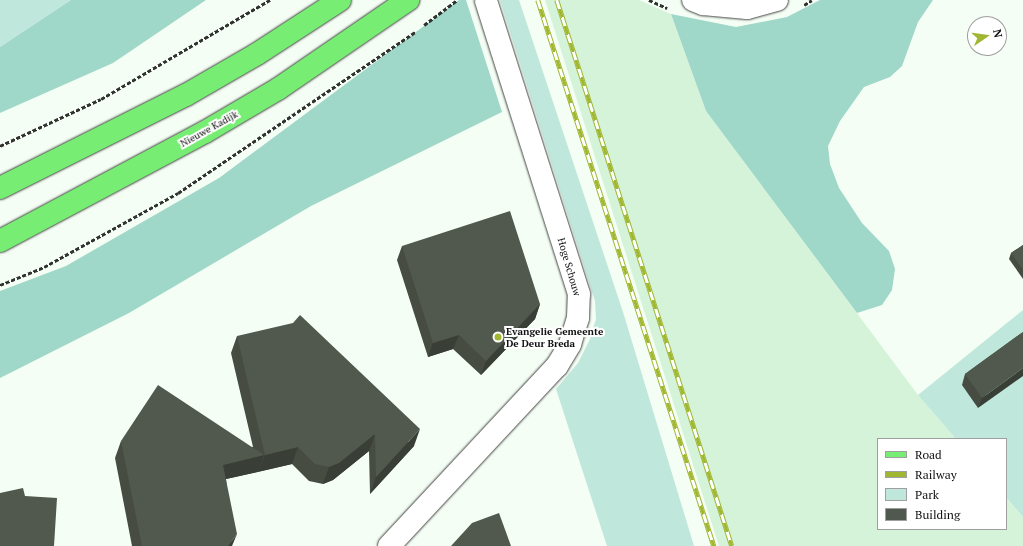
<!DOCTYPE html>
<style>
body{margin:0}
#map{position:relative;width:1023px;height:546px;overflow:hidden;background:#f4fef4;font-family:"PT Serif",serif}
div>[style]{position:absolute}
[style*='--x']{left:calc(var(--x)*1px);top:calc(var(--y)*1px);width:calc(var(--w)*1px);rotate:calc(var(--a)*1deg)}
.farmland>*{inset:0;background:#d5f3d9}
.green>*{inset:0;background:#bfe7db}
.forest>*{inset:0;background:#9fd7c9}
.path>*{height:2.5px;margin-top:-1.25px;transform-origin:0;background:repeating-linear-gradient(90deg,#323232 0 4px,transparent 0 6px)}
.roads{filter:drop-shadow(0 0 1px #434343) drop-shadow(0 0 1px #434343)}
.minor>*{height:22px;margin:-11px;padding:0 11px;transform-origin:11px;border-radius:11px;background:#fff}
.primary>*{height:22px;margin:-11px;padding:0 11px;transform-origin:11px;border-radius:11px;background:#77ee73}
.rail>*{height:4.5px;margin-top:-2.25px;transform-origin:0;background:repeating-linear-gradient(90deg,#fff 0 9px,#a1b731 0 18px);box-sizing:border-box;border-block:1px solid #a1b731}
.wall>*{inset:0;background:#464c42}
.shaded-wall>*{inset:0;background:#393e36}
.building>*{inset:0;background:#51584d}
.dots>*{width:11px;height:11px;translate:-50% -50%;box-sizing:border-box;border:2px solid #fff;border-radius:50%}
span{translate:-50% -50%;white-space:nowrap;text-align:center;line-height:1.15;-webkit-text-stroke:4px #fff;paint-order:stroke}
.street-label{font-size:10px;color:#101010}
.poi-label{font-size:10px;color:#101010;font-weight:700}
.left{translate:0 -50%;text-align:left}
.legend{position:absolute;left:877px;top:438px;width:130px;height:92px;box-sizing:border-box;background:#fff;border:1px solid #9f9f9f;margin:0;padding:5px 7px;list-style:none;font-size:12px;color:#101010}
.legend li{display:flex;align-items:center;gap:8px;height:20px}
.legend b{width:20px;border:1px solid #9f9f9f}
.north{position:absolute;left:967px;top:16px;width:40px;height:40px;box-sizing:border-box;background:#fff;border:1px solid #9f9f9f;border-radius:50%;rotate:77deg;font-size:11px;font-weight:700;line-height:16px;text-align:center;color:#101010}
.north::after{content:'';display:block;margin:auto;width:14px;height:18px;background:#a1b731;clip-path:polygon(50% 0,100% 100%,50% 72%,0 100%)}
</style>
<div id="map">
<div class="farmland">
<i style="clip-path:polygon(545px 0,639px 0,671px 14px,706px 111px,918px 395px,956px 439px,878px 439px,878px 529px,1006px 529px,1006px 497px,1023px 517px,1023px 546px,719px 546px)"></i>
</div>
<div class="green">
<i style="clip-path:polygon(0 0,71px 0,0 47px)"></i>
<i style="clip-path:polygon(500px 0,519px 0,623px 312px,694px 546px,607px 546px,556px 389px,578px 363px,590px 339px,596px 319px,595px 301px)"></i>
<i style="clip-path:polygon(1023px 310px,1023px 517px,1006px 497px,1006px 439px,956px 439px,918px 395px)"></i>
</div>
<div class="forest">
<i style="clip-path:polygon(71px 0,206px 0,113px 63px,0 113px,0 47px)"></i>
<i style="clip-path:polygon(459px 0,466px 0,502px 112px,311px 206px,129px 313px,0 378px,0 291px,66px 266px,219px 178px)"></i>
<i style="clip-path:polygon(820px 0,933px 0,918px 22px,902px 66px,890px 77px,864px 87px,840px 121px,828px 146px,830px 164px,839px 188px,862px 223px,889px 251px,895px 269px,892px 290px,882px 305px,857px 313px,706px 111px,671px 14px,736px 27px,787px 17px)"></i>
</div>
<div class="path">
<i style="--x:649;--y:0;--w:20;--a:24"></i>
<i style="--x:804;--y:5;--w:9;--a:-32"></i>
<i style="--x:424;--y:25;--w:41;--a:-37.1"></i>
<i style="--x:0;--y:146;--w:111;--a:-25"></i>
<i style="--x:101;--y:99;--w:196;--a:-30.4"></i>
<i style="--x:0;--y:285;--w:48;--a:-22.2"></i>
<i style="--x:44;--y:267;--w:153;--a:-28.9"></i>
<i style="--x:178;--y:193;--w:287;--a:-34.2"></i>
</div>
<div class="roads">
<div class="minor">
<i style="--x:693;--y:0;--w:11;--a:22"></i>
<i style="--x:703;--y:4;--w:44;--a:5.2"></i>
<i style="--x:747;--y:8;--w:31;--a:-15"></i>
<i style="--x:389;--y:546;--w:246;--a:-47"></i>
<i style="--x:557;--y:366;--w:26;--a:-59"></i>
<i style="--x:570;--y:344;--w:27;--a:-73"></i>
<i style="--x:578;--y:318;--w:24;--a:-88"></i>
<i style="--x:579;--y:294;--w:308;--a:-107.6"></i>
</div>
<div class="primary">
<i style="--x:0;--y:188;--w:208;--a:-26.6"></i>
<i style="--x:186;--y:95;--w:82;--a:-30"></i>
<i style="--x:257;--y:54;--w:99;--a:-33"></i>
<i style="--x:0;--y:241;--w:232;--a:-28"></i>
<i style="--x:205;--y:132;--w:85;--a:-30.5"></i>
<i style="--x:278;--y:89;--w:158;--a:-34.4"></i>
</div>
</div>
<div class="rail">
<i style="--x:538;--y:0;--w:574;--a:72.13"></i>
<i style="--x:557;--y:0;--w:573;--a:72.23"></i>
</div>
<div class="wall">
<i style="clip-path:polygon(1023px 245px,1023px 279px,1009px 259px,1011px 253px)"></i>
<i style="clip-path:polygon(402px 246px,540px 304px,535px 319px,481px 375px,453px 349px,428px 357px,397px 260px)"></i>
<i style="clip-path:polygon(1023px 332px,978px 408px,962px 385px,965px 374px)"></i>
<i style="clip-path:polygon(237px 336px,414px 446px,370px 494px,369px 451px,333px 480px,323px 484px,309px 481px,292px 464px,226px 479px,232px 546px,132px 546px,115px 458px,121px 441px,253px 447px,231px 353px)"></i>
</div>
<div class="shaded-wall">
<i style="clip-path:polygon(540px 304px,535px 319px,481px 375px,486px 361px)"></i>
<i style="clip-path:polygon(459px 335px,453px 349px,428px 357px,433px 343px)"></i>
<i style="clip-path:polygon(1023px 368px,1023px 376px,978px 408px,982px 398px)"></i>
<i style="clip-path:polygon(420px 429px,414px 446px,370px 494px,376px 477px)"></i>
<i style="clip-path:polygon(375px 434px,369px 451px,333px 480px,323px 484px,329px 467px)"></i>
<i style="clip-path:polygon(298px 447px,292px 464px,258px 472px,265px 455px)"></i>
<i style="clip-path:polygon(264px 455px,258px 472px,217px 481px,223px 465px)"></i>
<i style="clip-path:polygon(237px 534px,232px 546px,228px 546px)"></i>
</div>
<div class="building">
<i style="clip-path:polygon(510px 211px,540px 304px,486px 361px,459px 335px,433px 343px,402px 246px)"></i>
<i style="clip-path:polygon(1023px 245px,1023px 270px,1011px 253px)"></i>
<i style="clip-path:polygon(300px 315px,420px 429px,376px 477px,375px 434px,339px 463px,329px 467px,315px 464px,298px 447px,265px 455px,237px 336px,293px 323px)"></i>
<i style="clip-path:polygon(1023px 332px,1023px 368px,982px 398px,965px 374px)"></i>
<i style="clip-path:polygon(158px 385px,264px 455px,223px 465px,237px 534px,228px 546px,142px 546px,121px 441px)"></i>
<i style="clip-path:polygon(23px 488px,25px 496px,57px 498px,54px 546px,0 546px,0 493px)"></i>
<i style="clip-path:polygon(499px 513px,511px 546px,451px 546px,472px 523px)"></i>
</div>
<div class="dots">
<i style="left:498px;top:337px;background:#a1b731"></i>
</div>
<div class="street-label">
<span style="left:209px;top:129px;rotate:-29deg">Nieuwe Kadijk</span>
<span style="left:569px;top:267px;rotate:74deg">Hoge Schouw</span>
</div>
<div class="poi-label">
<span class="left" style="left:506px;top:337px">Evangelie Gemeente<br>De Deur Breda</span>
</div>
<ul class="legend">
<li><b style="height:5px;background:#77ee73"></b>Road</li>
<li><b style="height:5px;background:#a1b731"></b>Railway</li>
<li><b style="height:11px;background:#bfe7db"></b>Park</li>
<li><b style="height:11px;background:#51584d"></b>Building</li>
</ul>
<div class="north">N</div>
</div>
